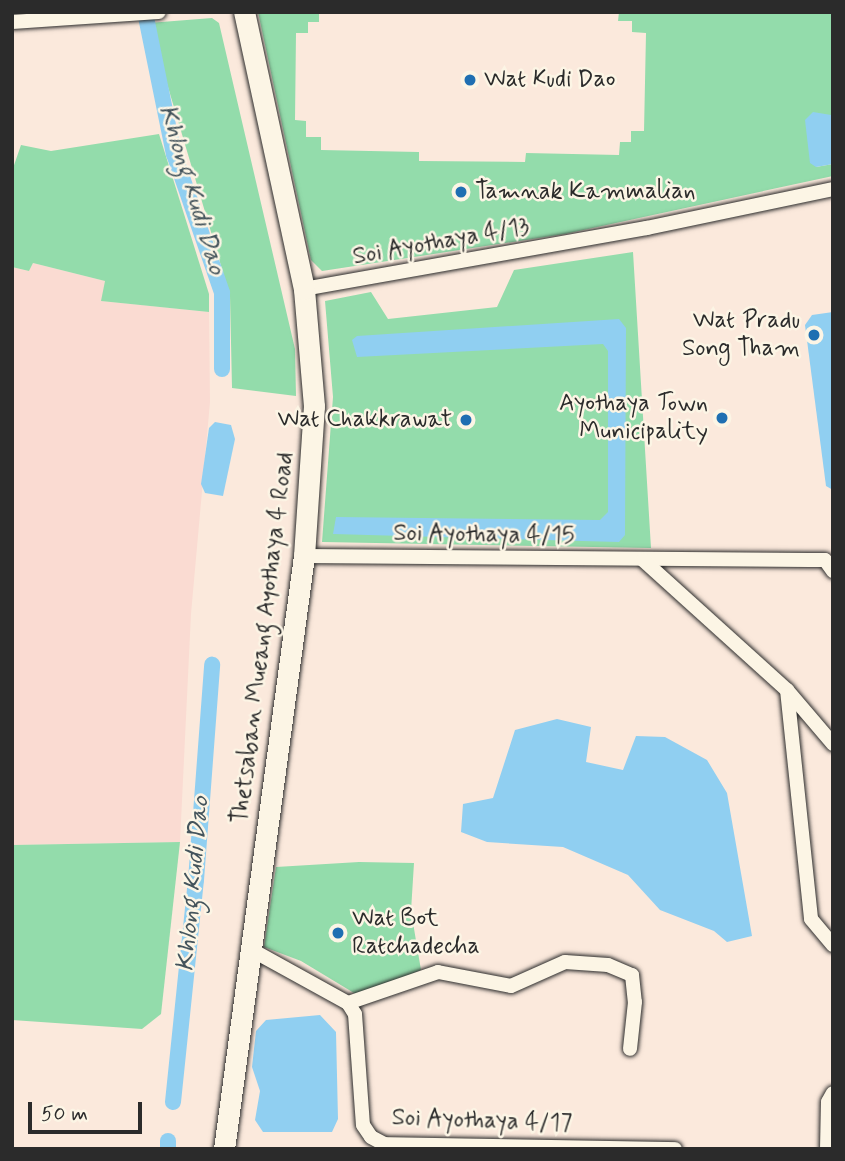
<!DOCTYPE html>
<style>
body{margin:0}
#map{position:relative;width:845px;height:1161px;overflow:hidden;background:#fbe9dc;font-family:Mynerve,sans-serif}
div>[style]{position:absolute}
[style*='--x']{left:calc(var(--x)*1px);top:calc(var(--y)*1px);width:calc(var(--w)*1px);rotate:calc(var(--a)*1deg)}
.built>*{inset:0;background:#fadbd2}
.green>*{inset:0;background:#93dcab}
.water>*{inset:0;background:#90cff1}
.canal>*{height:16px;margin:-8px;padding:0 8px;transform-origin:8px;border-radius:8px;background:#90cff1}
.roads{filter:drop-shadow(0 0 2px #2b2b2b) drop-shadow(0 0 2px #2b2b2b)}
.street>*{height:14px;margin:-7px;padding:0 7px;transform-origin:7px;border-radius:7px;background:#fcf5e5}
.secondary>*{height:21px;margin:-10.5px;padding:0 10.5px;transform-origin:10.5px;border-radius:10.5px;background:#fcf5e5}
.dots>*{width:19px;height:19px;translate:-50% -50%;box-sizing:border-box;border:4px solid #fcf5e5;border-radius:50%}
span{translate:-50% -50%;white-space:nowrap;text-align:center;line-height:1.15;-webkit-text-stroke:5px #fcf5e5;paint-order:stroke}
.poi-label{font-size:24px;color:#2b2b2b}
.left{translate:0 -50%;text-align:left}
.right{translate:-100% -50%;text-align:right}
.street-label{font-size:24px;color:#2b2b2b}
.water-label{font-size:26px;color:#44545c;font-style:italic}
.frame{position:absolute;inset:0;border:14px solid #2b2b2b;pointer-events:none}
.scale{position:absolute;left:28px;top:1102px;width:114px;height:32px;box-sizing:border-box;border:4px solid #2b2b2b;border-top:0;padding-left:9px;font-size:21px;line-height:24px;white-space:nowrap;color:#2b2b2b;-webkit-text-stroke:5px #fcf5e5;paint-order:stroke}
</style>
<div id="map">
<div class="built">
<i style="clip-path:polygon(33px 263px,105px 281px,102px 301px,209px 312px,210px 402px,191px 614px,180px 842px,12px 845px,12px 267px,29px 271px)"></i>
</div>
<div class="green">
<i style="clip-path:polygon(258px 12px,319px 12px,319px 22px,308px 22px,308px 33px,296px 33px,295px 120px,306px 121px,306px 137px,321px 137px,321px 150px,419px 152px,419px 161px,525px 162px,526px 153px,619px 155px,620px 142px,631px 142px,631px 131px,644px 131px,646px 33px,632px 32px,632px 21px,618px 21px,619px 12px,833px 12px,833px 140px,830px 115px,816px 167px,833px 164px,833px 176px,565px 234px,322px 271px,311px 260px)"></i>
<i style="clip-path:polygon(212px 18px,219px 23px,295px 349px,296px 396px,232px 388px,230px 296px,149px 23px)"></i>
<i style="clip-path:polygon(159px 134px,209px 294px,209px 312px,101px 301px,105px 281px,33px 263px,29px 271px,12px 267px,12px 171px,21px 145px,51px 151px)"></i>
<i style="clip-path:polygon(633px 252px,651px 548px,322px 542px,333px 397px,325px 301px,371px 292px,388px 319px,497px 307px,514px 270px)"></i>
<i style="clip-path:polygon(180px 842px,161px 1014px,142px 1029px,12px 1020px,12px 845px)"></i>
<i style="clip-path:polygon(359px 862px,414px 863px,411px 911px,421px 970px,359px 996px,301px 961px,264px 947px,276px 867px)"></i>
</div>
<div class="water">
<i style="clip-path:polygon(813px 112px,831px 115px,833px 164px,816px 167px,810px 163px,805px 120px)"></i>
<i style="clip-path:polygon(833px 312px,833px 490px,826px 486px,805px 325px,812px 315px)"></i>
<i style="clip-path:polygon(619px 319px,626px 328px,625px 535px,619px 542px,333px 534px,336px 517px,600px 520px,608px 512px,608px 351px,603px 344px,357px 357px,352px 340px,357px 336px)"></i>
<i style="clip-path:polygon(215px 422px,231px 425px,235px 439px,223px 496px,205px 493px,201px 484px,209px 428px)"></i>
<i style="clip-path:polygon(557px 719px,591px 727px,586px 762px,623px 770px,636px 736px,665px 737px,707px 760px,727px 793px,752px 936px,727px 942px,714px 931px,660px 910px,628px 875px,563px 847px,487px 842px,461px 832px,463px 804px,493px 798px,515px 730px)"></i>
<i style="clip-path:polygon(320px 1015px,336px 1032px,338px 1119px,332px 1132px,263px 1132px,255px 1120px,260px 1091px,252px 1067px,256px 1031px,266px 1020px)"></i>
</div>
<div class="canal">
<i style="--x:145;--y:12;--w:145;--a:78.5"></i>
<i style="--x:174;--y:154;--w:147;--a:70.9"></i>
<i style="--x:222;--y:293;--w:76;--a:90"></i>
<i style="--x:173;--y:1102;--w:223;--a:-84.1"></i>
<i style="--x:196;--y:880;--w:216;--a:-85.7"></i>
<i style="--x:168;--y:1149;--w:8;--a:-90"></i>
</div>
<div class="roads">
<div class="street">
<i style="--x:12;--y:22;--w:147;--a:-3.9"></i>
<i style="--x:304;--y:289;--w:348;--a:-10.1"></i>
<i style="--x:647;--y:228;--w:190;--a:-11.8"></i>
<i style="--x:304;--y:556;--w:508;--a:0.45"></i>
<i style="--x:812;--y:560;--w:13;--a:0"></i>
<i style="--x:825;--y:560;--w:14;--a:54"></i>
<i style="--x:643;--y:560;--w:194;--a:42.1"></i>
<i style="--x:787;--y:690;--w:71;--a:49.6"></i>
<i style="--x:787;--y:690;--w:230;--a:84"></i>
<i style="--x:811;--y:919;--w:34;--a:50"></i>
<i style="--x:250;--y:949;--w:112;--a:28.9"></i>
<i style="--x:348;--y:1003;--w:13;--a:58"></i>
<i style="--x:355;--y:1014;--w:111;--a:85.9"></i>
<i style="--x:363;--y:1125;--w:14;--a:56"></i>
<i style="--x:371;--y:1137;--w:15;--a:28"></i>
<i style="--x:384;--y:1144;--w:291;--a:1"></i>
<i style="--x:348;--y:1003;--w:95;--a:-19"></i>
<i style="--x:438;--y:972;--w:74;--a:10.9"></i>
<i style="--x:511;--y:986;--w:59;--a:-24"></i>
<i style="--x:565;--y:962;--w:43;--a:4"></i>
<i style="--x:608;--y:965;--w:26;--a:23"></i>
<i style="--x:632;--y:975;--w:27;--a:84"></i>
<i style="--x:635;--y:1002;--w:47;--a:96.1"></i>
<i style="--x:827;--y:1149;--w:47;--a:-88.8"></i>
<i style="--x:828;--y:1102;--w:10;--a:-61"></i>
</div>
<div class="secondary">
<i style="--x:224;--y:1149;--w:598;--a:-82.32"></i>
<i style="--x:304;--y:556;--w:150;--a:-86.2"></i>
<i style="--x:314;--y:406;--w:117;--a:-94.9"></i>
<i style="--x:304;--y:289;--w:283;--a:-102.2"></i>
</div>
</div>
<div class="dots">
<i style="left:470px;top:80px;background:#1f6fb2"></i>
<i style="left:461px;top:192px;background:#1f6fb2"></i>
<i style="left:814px;top:335px;background:#1f6fb2"></i>
<i style="left:722px;top:418px;background:#1f6fb2"></i>
<i style="left:466px;top:420px;background:#1f6fb2"></i>
<i style="left:338px;top:933px;background:#1f6fb2"></i>
</div>
<div class="poi-label">
<span class="left" style="left:484px;top:80px">Wat Kudi Dao</span>
<span class="left" style="left:475px;top:192px">Tamnak Kammalian</span>
<span class="right" style="left:800px;top:335px">Wat Pradu<br>Song Tham</span>
<span class="right" style="left:708px;top:418px">Ayothaya Town<br>Municipality</span>
<span class="right" style="left:452px;top:420px">Wat Chakkrawat</span>
<span class="left" style="left:352px;top:933px">Wat Bot<br>Ratchadecha</span>
</div>
<div class="street-label">
<span style="left:441px;top:242px;rotate:-10deg">Soi Ayothaya 4/13</span>
<span style="left:484px;top:535px;rotate:1deg">Soi Ayothaya 4/15</span>
<span style="left:263px;top:638px;rotate:-83deg">Thetsaban Mueang Ayothaya 4 Road</span>
<span style="left:482px;top:1121px;rotate:2deg">Soi Ayothaya 4/17</span>
</div>
<div class="water-label">
<span style="left:191px;top:190px;rotate:73deg">Khlong Kudi Dao</span>
<span style="left:194px;top:884px;rotate:-85deg">Khlong Kudi Dao</span>
</div>
<div class="frame"></div>
<div class="scale">50 m</div>
</div>
